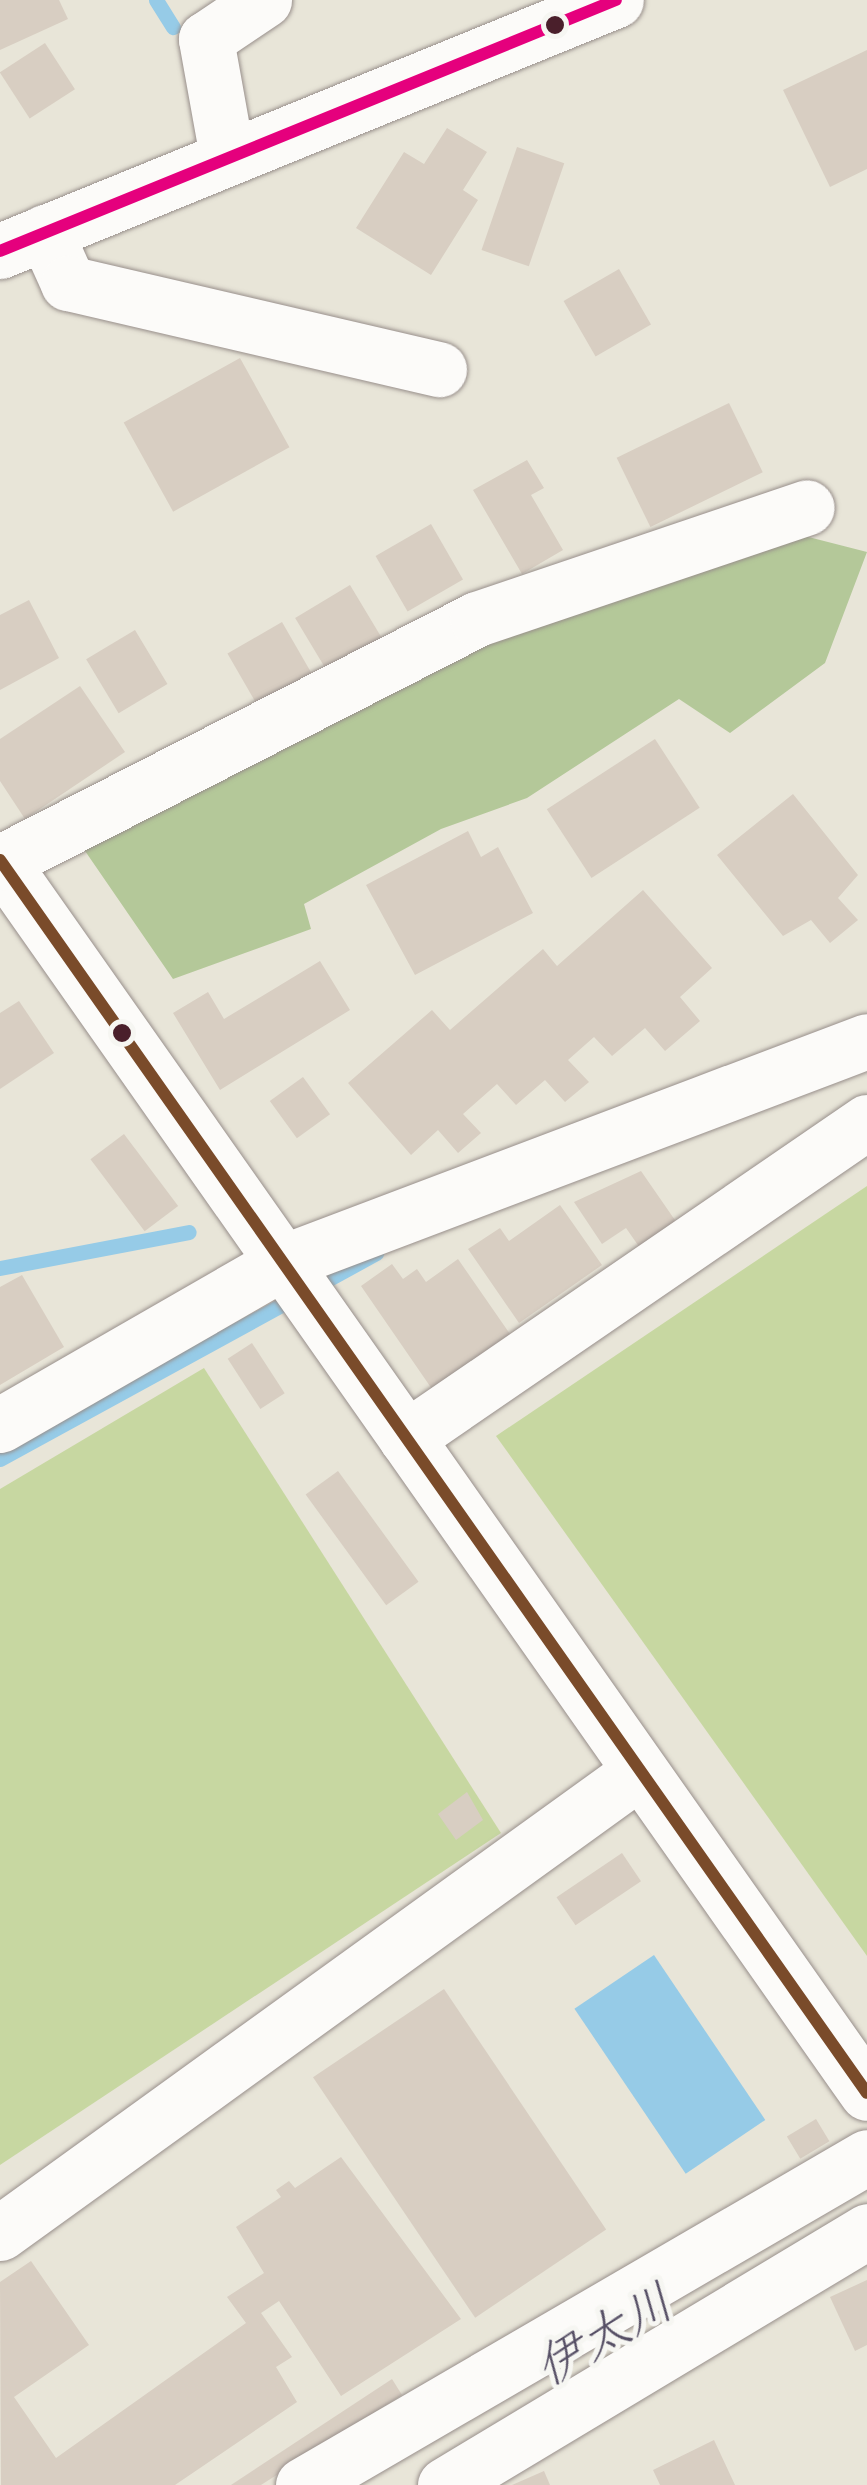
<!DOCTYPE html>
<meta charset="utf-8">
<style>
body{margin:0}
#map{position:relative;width:867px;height:2485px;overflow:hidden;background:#e8e5d8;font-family:Caveat,"Klee One",sans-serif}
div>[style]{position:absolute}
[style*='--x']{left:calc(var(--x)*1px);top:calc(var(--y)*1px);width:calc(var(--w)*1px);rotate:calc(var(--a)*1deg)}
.green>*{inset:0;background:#c7d7a1}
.forest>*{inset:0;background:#b4c899}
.water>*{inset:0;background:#96cbe7;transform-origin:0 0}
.stream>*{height:15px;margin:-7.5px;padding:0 7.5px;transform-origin:7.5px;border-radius:7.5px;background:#96cbe7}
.building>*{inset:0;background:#d8cec2;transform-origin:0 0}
.roads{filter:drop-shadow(0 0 2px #988f8b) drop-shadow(0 0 2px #988f8b)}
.minor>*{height:55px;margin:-27.5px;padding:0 27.5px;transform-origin:27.5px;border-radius:27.5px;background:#fcfbf9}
.bus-1>*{height:12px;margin:-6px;padding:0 6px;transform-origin:6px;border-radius:6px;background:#e5007d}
.bus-2>*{height:12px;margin:-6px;padding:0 6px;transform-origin:6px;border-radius:6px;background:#7a4b2a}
.dots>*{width:28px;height:28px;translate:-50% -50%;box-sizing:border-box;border:5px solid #f6f6f2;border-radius:50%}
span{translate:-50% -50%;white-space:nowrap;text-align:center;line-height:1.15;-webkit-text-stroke:10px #f6f6f2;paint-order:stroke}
.water-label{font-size:50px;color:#564f65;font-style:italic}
</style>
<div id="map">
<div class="green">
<i style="clip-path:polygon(867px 1186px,867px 1956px,496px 1436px)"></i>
<i style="clip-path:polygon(204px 1368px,501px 1833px,0 2165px,0 1489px)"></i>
</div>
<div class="forest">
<i style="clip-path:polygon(785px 531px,867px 552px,825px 663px,730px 733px,679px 699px,527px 798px,441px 829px,304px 904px,311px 929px,173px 979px,83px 848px,557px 608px)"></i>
</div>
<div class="water">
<i style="left:654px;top:1955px;width:199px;height:96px;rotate:56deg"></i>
</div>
<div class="stream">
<i style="--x:156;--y:0;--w:32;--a:58"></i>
<i style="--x:0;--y:1268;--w:192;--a:-10.8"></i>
<i style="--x:0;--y:1459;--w:429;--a:-28.7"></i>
</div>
<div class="building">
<i style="clip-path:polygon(0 0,59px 0,68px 19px,0 50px)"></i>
<i style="left:45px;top:43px;width:55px;height:54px;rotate:57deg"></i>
<i style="clip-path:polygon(867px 50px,867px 169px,830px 187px,783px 90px)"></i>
<i style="clip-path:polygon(447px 128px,487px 152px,463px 190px,478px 200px,431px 275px,356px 228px,404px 152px,424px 164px)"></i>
<i style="left:517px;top:147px;width:50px;height:109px;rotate:19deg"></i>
<i style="left:619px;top:269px;width:64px;height:64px;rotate:60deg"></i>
<i style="left:240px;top:358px;width:102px;height:133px;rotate:61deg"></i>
<i style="left:729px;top:403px;width:77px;height:125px;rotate:64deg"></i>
<i style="clip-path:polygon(527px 460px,544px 488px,531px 495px,563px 550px,522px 574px,473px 490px)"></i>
<i style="left:431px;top:524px;width:64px;height:64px;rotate:60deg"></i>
<i style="left:350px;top:585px;width:63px;height:64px;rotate:59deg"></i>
<i style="clip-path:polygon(29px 600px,59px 658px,0 690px,0 615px)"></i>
<i style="left:282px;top:622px;width:64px;height:63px;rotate:60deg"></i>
<i style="left:135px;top:630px;width:63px;height:57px;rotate:59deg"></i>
<i style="clip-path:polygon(80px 686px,125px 752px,25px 819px,0 781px,0 739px)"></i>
<i style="left:655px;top:739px;width:82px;height:129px;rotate:57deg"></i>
<i style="clip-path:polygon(793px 794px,858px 875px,838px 898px,858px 920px,830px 943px,811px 920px,783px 936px,717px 855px)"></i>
<i style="clip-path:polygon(468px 831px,481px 857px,498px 847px,533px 913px,415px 975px,366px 885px)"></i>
<i style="clip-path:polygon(643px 890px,712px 968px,680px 997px,700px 1021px,665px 1051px,645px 1028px,612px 1056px,594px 1037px,568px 1060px,589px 1082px,565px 1102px,545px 1080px,516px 1105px,497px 1084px,463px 1114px,481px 1133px,458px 1153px,438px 1130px,411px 1155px,348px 1083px,432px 1010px,450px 1030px,543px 949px,557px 966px)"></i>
<i style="clip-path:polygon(320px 961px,350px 1010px,220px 1090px,173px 1013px,208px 992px,224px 1019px)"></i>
<i style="clip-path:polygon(19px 1001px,54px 1053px,0 1089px,0 1013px)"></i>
<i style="left:303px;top:1077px;width:46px;height:41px;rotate:54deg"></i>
<i style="left:124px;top:1134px;width:90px;height:42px;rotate:53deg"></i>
<i style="clip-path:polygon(641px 1171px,677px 1223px,640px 1248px,626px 1228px,602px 1244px,574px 1202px)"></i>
<i style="clip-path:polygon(560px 1205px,602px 1265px,519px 1323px,468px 1249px,500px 1228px,509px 1241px)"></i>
<i style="clip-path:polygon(458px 1259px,512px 1337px,434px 1392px,361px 1286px,392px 1264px,403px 1279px,417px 1269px,426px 1282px)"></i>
<i style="clip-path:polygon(22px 1275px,64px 1347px,0 1385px,0 1287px)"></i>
<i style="left:252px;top:1343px;width:60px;height:29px;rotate:57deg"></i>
<i style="left:338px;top:1471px;width:137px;height:40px;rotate:54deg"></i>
<i style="clip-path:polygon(467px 1792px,483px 1820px,456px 1840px,438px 1814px)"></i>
<i style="left:622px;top:1853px;width:34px;height:79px;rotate:56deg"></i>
<i style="left:444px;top:1989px;width:290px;height:158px;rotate:56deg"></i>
<i style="left:816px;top:2119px;width:26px;height:34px;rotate:59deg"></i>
<i style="clip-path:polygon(341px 2157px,461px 2319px,341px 2396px,279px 2301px,261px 2313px,292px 2357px,276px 2367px,297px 2402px,175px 2485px,1px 2485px,0 2282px,31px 2261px,89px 2345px,14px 2397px,56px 2458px,246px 2323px,227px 2297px,264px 2273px,236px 2227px,281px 2197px,276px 2190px,289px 2181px,295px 2188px)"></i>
<i style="clip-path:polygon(867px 2280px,867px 2345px,855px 2351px,830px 2297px)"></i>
<i style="clip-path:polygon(392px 2379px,402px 2395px,261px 2485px,231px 2485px)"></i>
<i style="clip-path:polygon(714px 2440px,735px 2485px,660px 2485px,653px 2470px)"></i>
<i style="clip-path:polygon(544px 2471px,550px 2485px,512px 2485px)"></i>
</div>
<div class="roads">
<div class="minor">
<i style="--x:227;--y:156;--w:119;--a:-100.2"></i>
<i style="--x:206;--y:39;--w:70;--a:-33.9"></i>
<i style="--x:45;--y:232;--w:56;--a:65.7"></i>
<i style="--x:68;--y:283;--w:381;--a:13.1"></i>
<i style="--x:0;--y:251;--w:665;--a:-22.17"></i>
<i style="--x:0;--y:860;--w:1507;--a:54.89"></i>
<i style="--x:1;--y:862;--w:534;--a:-27.04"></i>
<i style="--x:477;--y:619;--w:348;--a:-18.7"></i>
<i style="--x:0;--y:1425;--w:327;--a:-29.9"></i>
<i style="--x:283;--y:1262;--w:624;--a:-20.73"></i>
<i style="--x:406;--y:1438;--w:559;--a:-34.43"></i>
<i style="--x:0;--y:2233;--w:789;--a:-35.82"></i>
<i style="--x:303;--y:2485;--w:652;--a:-30.18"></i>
<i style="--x:445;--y:2485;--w:493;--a:-31"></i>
</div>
</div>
<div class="bus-1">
<i style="--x:0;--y:251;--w:665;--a:-22.17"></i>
</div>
<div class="bus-2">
<i style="--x:0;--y:860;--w:1507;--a:54.89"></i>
</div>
<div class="dots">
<i style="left:555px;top:25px;background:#4a1f2b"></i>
<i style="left:122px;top:1033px;background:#4a1f2b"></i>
</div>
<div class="water-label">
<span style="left:604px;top:2335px;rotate:-30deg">伊太川</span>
</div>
</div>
